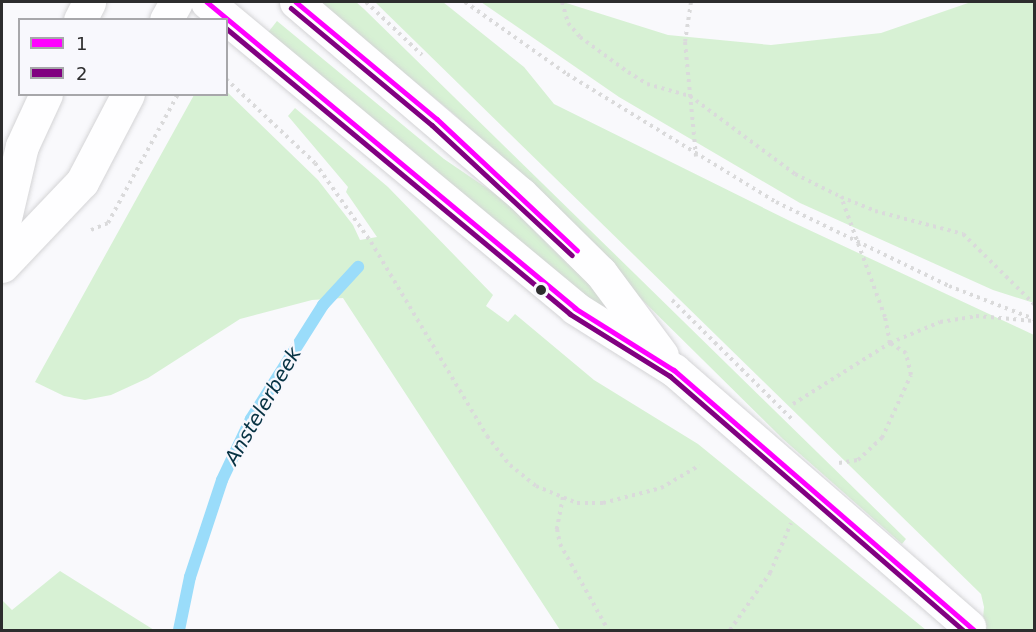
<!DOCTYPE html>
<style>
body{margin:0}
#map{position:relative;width:1036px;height:632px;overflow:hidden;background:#f9f9fc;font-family:"DejaVu Sans",sans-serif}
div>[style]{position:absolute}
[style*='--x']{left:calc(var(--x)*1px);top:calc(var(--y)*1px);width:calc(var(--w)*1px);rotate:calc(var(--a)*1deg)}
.green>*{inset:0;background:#d7f1d4}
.stream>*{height:12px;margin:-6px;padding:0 6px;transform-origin:6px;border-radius:6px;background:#9adcfa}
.path>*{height:4px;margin-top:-2px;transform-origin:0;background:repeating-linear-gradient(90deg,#dadadb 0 3px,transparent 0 7.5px)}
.roads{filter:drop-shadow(0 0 2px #d4d4d6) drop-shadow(0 0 2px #d4d4d6)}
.minor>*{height:33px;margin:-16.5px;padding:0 16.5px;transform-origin:16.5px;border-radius:16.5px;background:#fefeff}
.major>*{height:33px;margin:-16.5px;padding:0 16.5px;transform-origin:16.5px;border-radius:16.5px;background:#fefeff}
.bus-1>*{height:4.5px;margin:-2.25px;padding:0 2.25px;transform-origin:2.25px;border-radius:2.25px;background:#f0f}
.bus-2>*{height:4.5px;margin:-2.25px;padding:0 2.25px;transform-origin:2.25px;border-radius:2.25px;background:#800080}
.dots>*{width:16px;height:16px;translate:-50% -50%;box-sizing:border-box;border:3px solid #f8f8fd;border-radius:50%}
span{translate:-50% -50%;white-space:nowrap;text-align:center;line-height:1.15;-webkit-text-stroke:4.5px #f8f8fd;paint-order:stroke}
.water-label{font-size:20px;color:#063243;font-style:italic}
.frame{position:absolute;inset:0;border:3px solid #2d2d2e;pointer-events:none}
.legend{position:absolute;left:18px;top:18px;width:210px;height:78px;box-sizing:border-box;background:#f8f8fd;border:2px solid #a7a7aa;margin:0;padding:8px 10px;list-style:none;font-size:18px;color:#2d2d2e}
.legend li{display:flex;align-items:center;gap:12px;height:30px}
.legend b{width:30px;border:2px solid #a7a7aa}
</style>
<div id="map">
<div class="green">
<i style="clip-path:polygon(318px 2px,356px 2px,364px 9px,906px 539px,902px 544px,783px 439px,455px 115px)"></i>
<i style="clip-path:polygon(375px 2px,443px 2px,524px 67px,554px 104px,792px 222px,1034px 335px,1034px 630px,982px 630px,984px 607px,981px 594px)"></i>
<i style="clip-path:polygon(481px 2px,563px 2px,668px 35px,771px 45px,881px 33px,971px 2px,1034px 2px,1034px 303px,993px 290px,800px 203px,619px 97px)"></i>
<i style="clip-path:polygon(277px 21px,444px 159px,526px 215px,617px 304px,612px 317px,266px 35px)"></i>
<i style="clip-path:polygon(227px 92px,318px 180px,353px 225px,360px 240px,377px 237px,346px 192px,348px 187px,288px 116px,295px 108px,388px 187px,493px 295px,486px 306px,508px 322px,515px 314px,594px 380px,698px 444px,926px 630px,560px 630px,343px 298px,312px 300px,240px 319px,148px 378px,111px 395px,85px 400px,64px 396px,35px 382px,194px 95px)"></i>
<i style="clip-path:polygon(60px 571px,154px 630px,2px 630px,2px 600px,12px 610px)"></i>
</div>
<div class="stream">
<i style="--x:179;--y:630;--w:54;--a:-78.3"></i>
<i style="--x:190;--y:577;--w:102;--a:-71.7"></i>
<i style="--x:222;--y:480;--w:68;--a:-64.6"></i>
<i style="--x:251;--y:419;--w:135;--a:-57.7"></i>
<i style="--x:323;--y:305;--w:52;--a:-47.4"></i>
</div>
<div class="path">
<i style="--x:366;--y:2;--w:77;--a:43.4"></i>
<i style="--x:465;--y:2;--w:125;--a:35.2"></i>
<i style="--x:567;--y:74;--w:245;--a:31.5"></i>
<i style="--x:776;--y:202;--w:192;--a:25.9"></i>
<i style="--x:949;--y:286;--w:91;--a:21.2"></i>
<i style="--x:562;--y:2;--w:22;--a:74"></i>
<i style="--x:568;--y:23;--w:18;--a:49"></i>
<i style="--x:580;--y:37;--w:59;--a:36.1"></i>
<i style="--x:628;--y:72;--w:22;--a:32"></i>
<i style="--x:647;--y:84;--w:45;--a:15.6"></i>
<i style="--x:690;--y:96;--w:131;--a:36.6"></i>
<i style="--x:795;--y:174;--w:51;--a:26.6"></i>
<i style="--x:841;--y:197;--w:37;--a:22"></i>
<i style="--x:875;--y:211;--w:91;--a:14.6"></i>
<i style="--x:963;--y:234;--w:100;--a:44.6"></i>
<i style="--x:691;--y:2;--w:40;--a:98.5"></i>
<i style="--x:685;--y:42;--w:115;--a:84.5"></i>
<i style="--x:226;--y:79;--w:122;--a:43.3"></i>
<i style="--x:315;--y:163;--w:97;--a:54.7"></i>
<i style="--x:371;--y:242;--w:226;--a:59.1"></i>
<i style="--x:487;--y:436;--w:37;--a:52"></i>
<i style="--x:510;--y:465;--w:33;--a:39"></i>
<i style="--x:536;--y:486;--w:44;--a:22.5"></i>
<i style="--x:577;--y:503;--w:26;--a:0"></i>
<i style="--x:603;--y:503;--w:60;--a:-14.5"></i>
<i style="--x:661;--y:488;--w:45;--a:-30.5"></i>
<i style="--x:91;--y:230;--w:18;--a:-22"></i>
<i style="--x:108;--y:223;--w:147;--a:-61.5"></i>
<i style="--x:672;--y:300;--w:169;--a:44.8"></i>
<i style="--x:793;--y:404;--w:115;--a:-32.2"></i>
<i style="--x:890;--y:343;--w:54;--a:-22.8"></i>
<i style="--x:940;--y:322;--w:36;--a:-9"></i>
<i style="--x:976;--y:316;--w:58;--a:4.9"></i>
<i style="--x:839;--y:463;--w:19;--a:-9"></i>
<i style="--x:858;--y:460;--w:33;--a:-43"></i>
<i style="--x:882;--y:438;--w:69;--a:-65.3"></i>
<i style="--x:911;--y:375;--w:23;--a:-103"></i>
<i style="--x:906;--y:353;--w:19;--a:-148"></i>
<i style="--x:890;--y:343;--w:26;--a:-101"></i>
<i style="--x:885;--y:317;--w:128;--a:-110.1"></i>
<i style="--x:563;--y:497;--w:33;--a:101"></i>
<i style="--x:557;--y:529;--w:15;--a:79"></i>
<i style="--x:560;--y:544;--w:98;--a:60.8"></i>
<i style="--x:730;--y:630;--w:70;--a:-54.9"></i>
<i style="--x:770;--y:573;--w:54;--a:-67.2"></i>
</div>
<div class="roads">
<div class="minor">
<i style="--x:80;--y:20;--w:20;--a:-63"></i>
<i style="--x:166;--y:20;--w:21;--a:-61"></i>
<i style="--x:2;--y:231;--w:87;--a:-76.8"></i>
<i style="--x:22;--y:146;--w:57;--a:-65.2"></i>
<i style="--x:2;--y:266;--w:116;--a:-46.4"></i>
<i style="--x:82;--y:182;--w:99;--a:-62.4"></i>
</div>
<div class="major">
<i style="--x:207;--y:2;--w:479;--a:39.7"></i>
<i style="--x:575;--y:308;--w:117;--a:32.1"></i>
<i style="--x:674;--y:370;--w:391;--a:41"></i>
<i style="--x:296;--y:2;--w:296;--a:40.5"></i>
<i style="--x:521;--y:194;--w:112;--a:44.6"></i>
<i style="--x:601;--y:273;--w:102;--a:53.4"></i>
</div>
</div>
<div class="bus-1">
<i style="--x:207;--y:2;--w:479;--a:39.7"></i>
<i style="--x:575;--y:308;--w:117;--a:32.1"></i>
<i style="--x:674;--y:370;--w:397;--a:40.9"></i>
<i style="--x:296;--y:2;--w:183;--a:39.7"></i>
<i style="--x:437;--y:119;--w:192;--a:43.1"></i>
</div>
<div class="bus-2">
<i style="--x:291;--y:8;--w:183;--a:39.7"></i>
<i style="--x:432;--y:125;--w:191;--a:42.9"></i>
<i style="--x:226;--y:28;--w:447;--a:39.7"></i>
<i style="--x:570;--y:314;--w:118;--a:31.8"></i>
<i style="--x:670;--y:376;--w:388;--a:40.9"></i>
</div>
<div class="dots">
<i style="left:541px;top:290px;background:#2d2d2e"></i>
</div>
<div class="water-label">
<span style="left:263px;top:406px;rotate:-60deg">Anstelerbeek</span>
</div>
<div class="frame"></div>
<ul class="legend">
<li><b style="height:8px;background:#f0f"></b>1</li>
<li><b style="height:8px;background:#800080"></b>2</li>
</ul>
</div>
